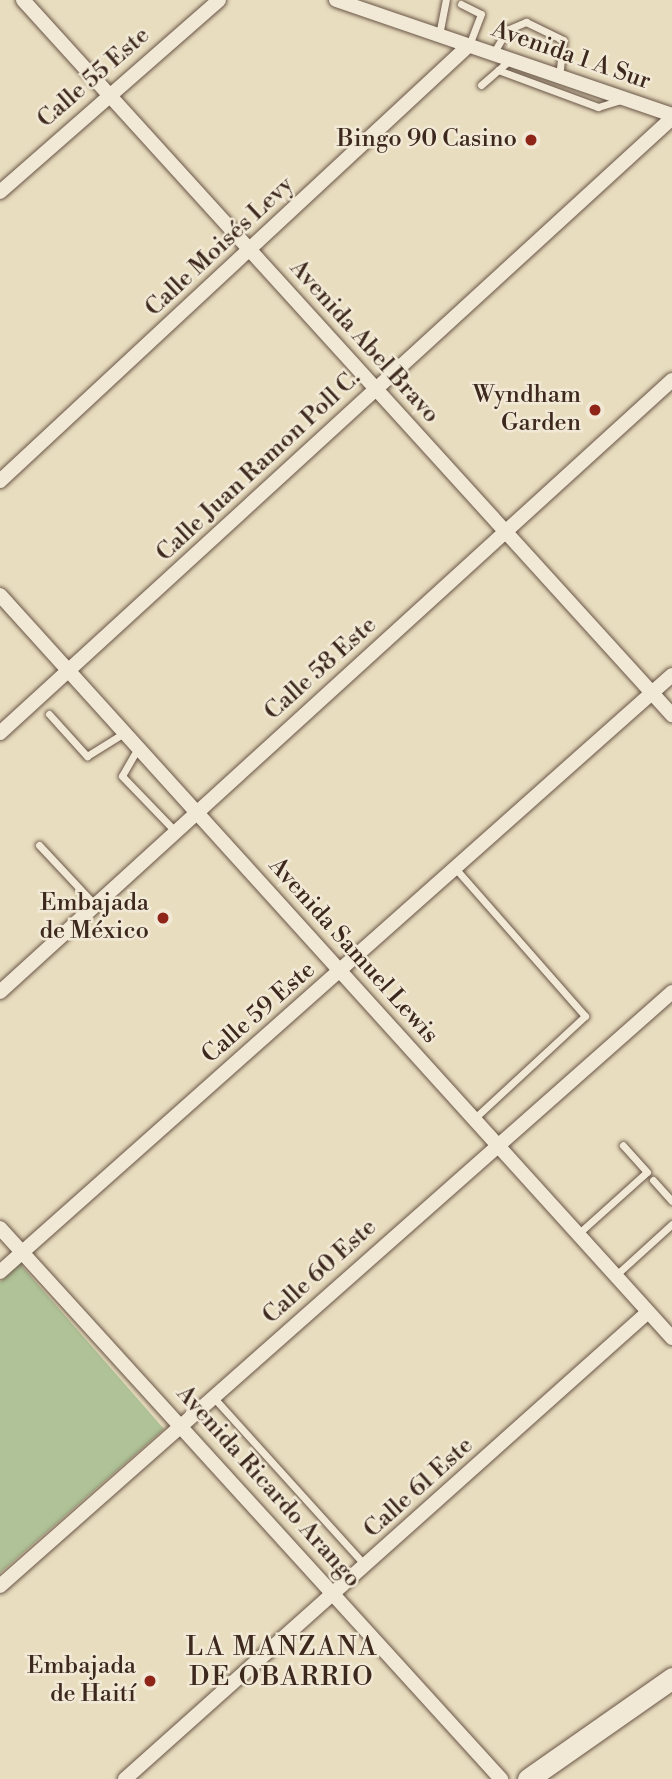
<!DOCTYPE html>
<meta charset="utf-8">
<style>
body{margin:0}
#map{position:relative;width:672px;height:1779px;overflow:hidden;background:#e9ddbf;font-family:"Libre Bodoni",serif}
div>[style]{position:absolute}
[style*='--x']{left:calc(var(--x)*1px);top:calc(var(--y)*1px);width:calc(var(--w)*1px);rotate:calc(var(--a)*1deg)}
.green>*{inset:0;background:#b0c297}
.roads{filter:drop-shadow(0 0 2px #685546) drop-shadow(0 0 2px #685546)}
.service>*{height:7px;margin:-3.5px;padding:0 3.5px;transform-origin:3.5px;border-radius:3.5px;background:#f1e9d5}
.minor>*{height:14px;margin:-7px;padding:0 7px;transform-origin:7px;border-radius:7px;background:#f1e9d5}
.secondary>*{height:21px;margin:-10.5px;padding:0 10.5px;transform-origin:10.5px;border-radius:10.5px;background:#f1e9d5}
.dots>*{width:19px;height:19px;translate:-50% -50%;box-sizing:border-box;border:4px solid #f1e9d5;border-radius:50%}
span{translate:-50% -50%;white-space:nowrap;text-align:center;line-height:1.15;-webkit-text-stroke:5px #f1e9d5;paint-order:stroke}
.street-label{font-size:24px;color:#3d281e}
.poi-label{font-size:24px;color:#3d281e}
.right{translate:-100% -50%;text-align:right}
.neighbourhood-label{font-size:26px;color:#3d281e;letter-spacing:2px}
</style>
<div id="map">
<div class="green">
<i style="clip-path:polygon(20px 1264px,164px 1429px,0 1573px,0 1282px)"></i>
</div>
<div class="roads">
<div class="service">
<i style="--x:461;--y:4;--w:22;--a:27"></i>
<i style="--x:481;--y:14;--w:33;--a:111"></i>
<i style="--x:439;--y:35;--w:36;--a:-79"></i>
<i style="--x:493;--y:54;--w:28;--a:-60"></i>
<i style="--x:507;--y:30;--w:21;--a:-23"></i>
<i style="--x:526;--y:22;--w:41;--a:25.9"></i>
<i style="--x:563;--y:40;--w:36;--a:96"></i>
<i style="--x:498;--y:70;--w:107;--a:20.3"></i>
<i style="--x:598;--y:107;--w:24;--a:-17"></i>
<i style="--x:481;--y:85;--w:38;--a:-41"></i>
<i style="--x:49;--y:714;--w:57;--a:47.9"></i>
<i style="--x:87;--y:756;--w:44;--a:-31.9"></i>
<i style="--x:138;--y:748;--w:32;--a:120"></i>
<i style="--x:122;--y:776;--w:76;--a:46.1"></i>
<i style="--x:39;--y:845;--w:82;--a:47"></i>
<i style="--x:455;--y:868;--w:197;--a:48.7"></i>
<i style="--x:585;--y:1016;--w:150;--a:137.2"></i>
<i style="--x:653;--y:1180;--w:28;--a:48"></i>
<i style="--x:579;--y:1233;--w:91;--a:-41.9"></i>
<i style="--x:647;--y:1172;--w:36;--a:-132"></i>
<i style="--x:616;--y:1275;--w:76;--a:-42.3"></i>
<i style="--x:214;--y:1398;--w:227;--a:47.9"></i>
</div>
<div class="minor">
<i style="--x:23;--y:0;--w:966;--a:47.77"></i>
<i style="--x:336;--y:0;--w:355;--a:18.9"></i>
<i style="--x:0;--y:192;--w:291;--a:-41.2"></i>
<i style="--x:0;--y:481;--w:640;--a:-42.91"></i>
<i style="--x:0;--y:595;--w:1002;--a:47.87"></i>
<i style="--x:0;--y:733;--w:911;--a:-42.46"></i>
<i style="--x:0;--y:992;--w:909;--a:-42.32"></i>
<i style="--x:0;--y:1228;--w:745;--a:47.72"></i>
<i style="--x:0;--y:1272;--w:899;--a:-41.62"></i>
<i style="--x:0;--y:1586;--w:897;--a:-41.47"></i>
<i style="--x:125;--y:1779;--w:701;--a:-41.76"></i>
</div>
<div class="secondary">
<i style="--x:528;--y:1779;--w:176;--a:-35"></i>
</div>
</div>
<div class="dots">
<i style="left:531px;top:140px;background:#8f2418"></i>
<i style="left:595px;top:410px;background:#8f2418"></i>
<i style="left:163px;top:918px;background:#8f2418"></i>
<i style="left:150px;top:1681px;background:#8f2418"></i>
</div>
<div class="street-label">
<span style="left:571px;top:56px;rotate:19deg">Avenida 1 A Sur</span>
<span style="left:94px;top:78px;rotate:-41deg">Calle 55 Este</span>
<span style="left:220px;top:247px;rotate:-43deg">Calle Moisés Levy</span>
<span style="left:364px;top:342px;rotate:48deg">Avenida Abel Bravo</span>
<span style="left:259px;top:466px;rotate:-43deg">Calle Juan Ramon Poll C.</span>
<span style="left:321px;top:669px;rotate:-42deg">Calle 58 Este</span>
<span style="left:353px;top:951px;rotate:48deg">Avenida Samuel Lewis</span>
<span style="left:259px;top:1013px;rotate:-41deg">Calle 59 Este</span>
<span style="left:320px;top:1272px;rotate:-42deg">Calle 60 Este</span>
<span style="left:268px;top:1487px;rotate:48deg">Avenida Ricardo Arango</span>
<span style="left:419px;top:1488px;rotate:-42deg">Calle 61 Este</span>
</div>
<div class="poi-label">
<span class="right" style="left:517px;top:140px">Bingo 90 Casino</span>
<span class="right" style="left:581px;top:410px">Wyndham<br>Garden</span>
<span class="right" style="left:149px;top:918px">Embajada<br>de México</span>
<span class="right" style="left:136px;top:1681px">Embajada<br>de Haití</span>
</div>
<div class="neighbourhood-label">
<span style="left:282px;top:1663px">LA MANZANA<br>DE OBARRIO</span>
</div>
</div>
